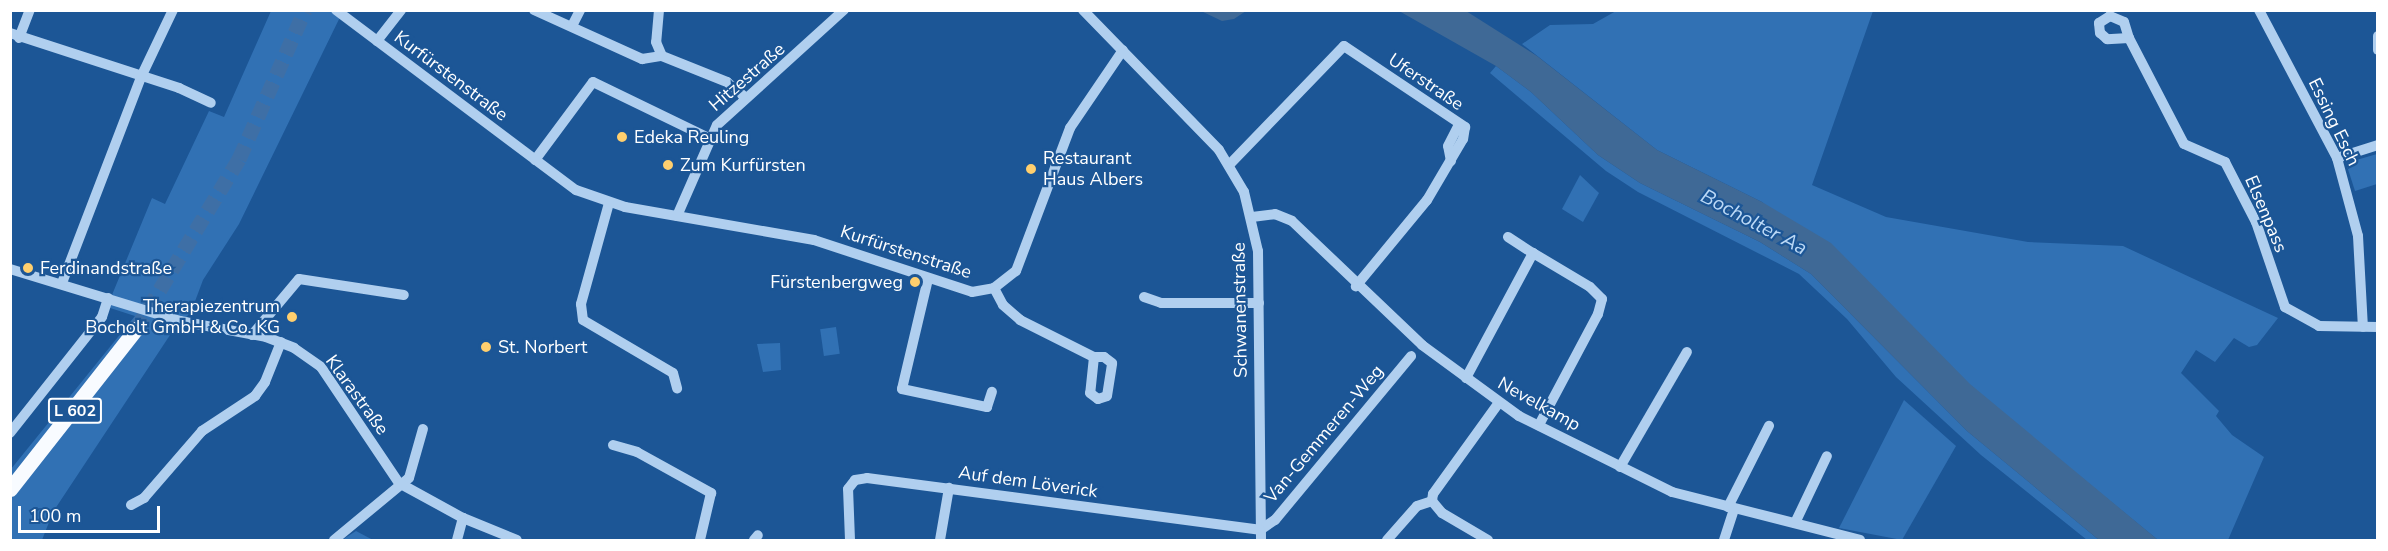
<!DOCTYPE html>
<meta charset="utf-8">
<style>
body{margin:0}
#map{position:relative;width:2388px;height:551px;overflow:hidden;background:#1c5696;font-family:"Nunito Sans",sans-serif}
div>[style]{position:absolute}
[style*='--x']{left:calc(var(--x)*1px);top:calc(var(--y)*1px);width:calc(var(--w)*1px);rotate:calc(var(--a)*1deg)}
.green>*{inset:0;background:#3171b4;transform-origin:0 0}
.water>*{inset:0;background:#3f6996}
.major-tunnel>*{height:15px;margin-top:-7.5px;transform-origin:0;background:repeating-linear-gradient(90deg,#3e6fa6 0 15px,transparent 0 23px)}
.minor>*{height:10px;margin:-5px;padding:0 5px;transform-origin:5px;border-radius:5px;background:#b0cfef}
.major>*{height:15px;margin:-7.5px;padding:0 7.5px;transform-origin:7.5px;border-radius:7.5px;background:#f8fbff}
.dots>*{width:16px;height:16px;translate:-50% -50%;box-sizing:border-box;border:3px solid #1c5696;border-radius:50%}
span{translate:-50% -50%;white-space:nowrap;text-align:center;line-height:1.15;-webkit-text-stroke:4.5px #1c5696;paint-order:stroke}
.shield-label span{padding:2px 4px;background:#1c5696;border:2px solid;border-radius:4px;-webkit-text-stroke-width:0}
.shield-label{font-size:16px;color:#fff;font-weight:700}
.street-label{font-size:18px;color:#fff}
.poi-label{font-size:18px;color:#fff}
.left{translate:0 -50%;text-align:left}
.right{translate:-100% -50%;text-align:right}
.water-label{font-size:20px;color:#bcd9f6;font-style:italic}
.frame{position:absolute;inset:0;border:12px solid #fff;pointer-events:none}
.scale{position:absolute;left:18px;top:506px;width:142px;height:27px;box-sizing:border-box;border:3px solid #fff;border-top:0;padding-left:8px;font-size:18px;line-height:21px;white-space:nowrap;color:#fff;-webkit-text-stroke:4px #1c5696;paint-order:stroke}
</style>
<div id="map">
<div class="green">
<i style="clip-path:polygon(271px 11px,343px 11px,239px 224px,203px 280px,191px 312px,172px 332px,53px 512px,42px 540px,11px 540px,11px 469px,135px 316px,107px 307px,152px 198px,165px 204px,209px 111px,224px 117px)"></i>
<i style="clip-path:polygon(1616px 11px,1873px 11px,1812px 185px,1886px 217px,2028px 242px,2123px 246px,2278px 318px,2257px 345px,2249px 347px,2234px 338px,2215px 362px,2196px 350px,2181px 373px,2219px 411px,2216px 416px,2232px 435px,2264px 457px,2228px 540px,2158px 540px,2000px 411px,1762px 202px,1657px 150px,1522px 44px,1550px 25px,1593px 24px)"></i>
<i style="clip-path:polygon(1496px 66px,1531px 92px,1598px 155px,1640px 183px,1760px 242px,1811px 274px,1967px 431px,2099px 540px,2087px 540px,1981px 455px,1896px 377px,1847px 319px,1799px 274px,1638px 192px,1606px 171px,1490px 73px)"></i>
<i style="clip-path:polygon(2377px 154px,2377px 184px,2355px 191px,2346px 163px)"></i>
<i style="clip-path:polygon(1580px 175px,1599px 193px,1583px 222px,1562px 209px)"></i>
<i style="left:836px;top:327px;width:27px;height:16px;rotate:82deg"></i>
<i style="clip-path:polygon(780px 343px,781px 370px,763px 372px,757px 344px)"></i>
<i style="clip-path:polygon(1904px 400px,1956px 446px,1902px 540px,1839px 528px)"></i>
<i style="clip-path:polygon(356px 531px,373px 540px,342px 540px)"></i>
</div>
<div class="water">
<i style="clip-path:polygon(1201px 11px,1246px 11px,1234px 19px,1222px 21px)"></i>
<i style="clip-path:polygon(1399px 11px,1466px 11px,1537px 56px,1657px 150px,1762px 202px,1831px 243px,1970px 384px,2158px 540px,2099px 540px,1967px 431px,1811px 274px,1760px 242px,1640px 183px,1598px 155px,1531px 92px,1496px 66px)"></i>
</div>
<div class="major-tunnel">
<i style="--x:136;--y:329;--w:199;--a:-58.8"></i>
<i style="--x:239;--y:159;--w:163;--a:-66.1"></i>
</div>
<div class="minor">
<i style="--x:336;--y:10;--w:300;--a:36.9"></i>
<i style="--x:576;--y:190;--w:52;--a:19.1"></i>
<i style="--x:625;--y:207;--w:192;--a:9.9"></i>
<i style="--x:814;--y:240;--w:166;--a:18.2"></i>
<i style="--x:972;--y:292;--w:22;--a:-10"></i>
<i style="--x:994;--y:288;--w:28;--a:-38"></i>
<i style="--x:1016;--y:271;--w:153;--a:-69.3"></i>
<i style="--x:1070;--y:128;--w:94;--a:-55.8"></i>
<i style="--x:534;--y:10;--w:119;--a:24.4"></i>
<i style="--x:642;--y:59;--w:20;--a:-9"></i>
<i style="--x:662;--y:56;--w:70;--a:21.8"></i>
<i style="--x:727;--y:82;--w:23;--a:40"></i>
<i style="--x:659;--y:10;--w:32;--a:95"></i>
<i style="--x:656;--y:42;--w:15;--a:67"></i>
<i style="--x:1083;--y:10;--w:195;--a:45.8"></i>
<i style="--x:1219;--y:150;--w:49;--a:59.2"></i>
<i style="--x:1244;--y:192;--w:61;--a:76.7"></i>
<i style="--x:1258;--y:251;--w:289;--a:89.4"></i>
<i style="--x:2259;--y:10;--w:167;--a:62.2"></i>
<i style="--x:2337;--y:158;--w:81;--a:74.9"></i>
<i style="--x:2358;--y:236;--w:91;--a:86.9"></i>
<i style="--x:572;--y:26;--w:18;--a:-63"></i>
<i style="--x:10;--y:33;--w:178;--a:18"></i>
<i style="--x:179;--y:88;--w:35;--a:25"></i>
<i style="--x:2378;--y:36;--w:14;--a:90"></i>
<i style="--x:19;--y:38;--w:30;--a:-69"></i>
<i style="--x:2129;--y:38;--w:22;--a:177"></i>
<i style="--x:2107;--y:39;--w:9;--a:-139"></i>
<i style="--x:2100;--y:33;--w:10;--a:-96"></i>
<i style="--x:2099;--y:23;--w:13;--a:-32"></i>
<i style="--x:2110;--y:16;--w:15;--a:23"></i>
<i style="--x:2124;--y:22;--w:17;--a:73"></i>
<i style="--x:2129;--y:38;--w:119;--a:62.6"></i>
<i style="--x:2184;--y:144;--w:45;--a:23.7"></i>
<i style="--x:2225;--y:162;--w:68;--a:62.7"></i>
<i style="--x:2256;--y:222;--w:90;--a:71.2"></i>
<i style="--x:2285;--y:307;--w:39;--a:29"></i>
<i style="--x:2319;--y:326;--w:59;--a:1"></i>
<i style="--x:377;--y:41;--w:39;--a:-52"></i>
<i style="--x:2337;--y:158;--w:43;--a:-17.6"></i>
<i style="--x:535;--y:160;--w:97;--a:-53.4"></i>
<i style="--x:593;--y:82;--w:129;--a:25.8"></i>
<i style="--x:1451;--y:161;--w:15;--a:-101"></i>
<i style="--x:1448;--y:146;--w:25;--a:-63"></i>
<i style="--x:1230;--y:164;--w:164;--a:-46"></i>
<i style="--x:1344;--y:46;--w:146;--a:33.8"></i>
<i style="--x:1465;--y:127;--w:12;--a:99"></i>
<i style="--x:1463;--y:139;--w:71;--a:120.5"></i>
<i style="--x:1427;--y:200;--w:112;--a:129.5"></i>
<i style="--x:609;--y:203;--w:105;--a:105.5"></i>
<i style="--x:581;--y:304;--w:16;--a:83"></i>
<i style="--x:583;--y:320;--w:104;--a:30.5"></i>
<i style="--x:673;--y:373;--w:16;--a:75"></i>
<i style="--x:677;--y:216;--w:99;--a:-66.3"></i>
<i style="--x:717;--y:125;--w:171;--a:-42.2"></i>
<i style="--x:1252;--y:217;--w:23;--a:-7"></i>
<i style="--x:1275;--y:214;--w:18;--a:22"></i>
<i style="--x:1292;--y:221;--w:180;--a:43.6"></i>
<i style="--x:1422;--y:345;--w:120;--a:36.2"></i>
<i style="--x:1519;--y:416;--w:171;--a:26.4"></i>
<i style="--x:1672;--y:492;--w:194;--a:14.3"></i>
<i style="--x:1508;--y:237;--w:30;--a:33"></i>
<i style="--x:10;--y:269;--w:178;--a:17"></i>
<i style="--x:180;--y:321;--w:87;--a:10.5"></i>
<i style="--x:266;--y:337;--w:30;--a:21"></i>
<i style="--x:294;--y:348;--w:33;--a:35"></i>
<i style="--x:321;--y:367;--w:140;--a:56.1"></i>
<i style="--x:399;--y:483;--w:73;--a:28.7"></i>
<i style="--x:463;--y:518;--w:58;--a:22.2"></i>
<i style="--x:928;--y:279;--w:113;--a:103.3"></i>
<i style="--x:902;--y:389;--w:87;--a:12"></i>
<i style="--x:987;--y:407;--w:16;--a:-72"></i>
<i style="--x:62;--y:283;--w:221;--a:-69"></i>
<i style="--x:141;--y:77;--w:74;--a:-64.5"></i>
<i style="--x:994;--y:288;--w:19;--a:62"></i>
<i style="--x:1003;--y:305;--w:23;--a:41"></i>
<i style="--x:1020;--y:320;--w:83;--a:26.6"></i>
<i style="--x:1094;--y:357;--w:36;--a:96"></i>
<i style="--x:1090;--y:393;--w:10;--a:37"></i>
<i style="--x:1098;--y:399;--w:9;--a:-18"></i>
<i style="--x:1107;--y:396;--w:33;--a:-81"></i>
<i style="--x:1112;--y:363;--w:10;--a:-143"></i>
<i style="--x:1104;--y:357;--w:10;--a:180"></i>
<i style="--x:1144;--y:297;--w:18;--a:19"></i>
<i style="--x:1161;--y:303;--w:98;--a:0"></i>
<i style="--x:252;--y:335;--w:73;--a:-50"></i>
<i style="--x:299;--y:279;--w:106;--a:8.7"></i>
<i style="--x:1466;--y:378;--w:142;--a:-61.8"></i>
<i style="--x:1533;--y:253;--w:66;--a:30.8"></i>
<i style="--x:1590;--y:287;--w:17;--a:45"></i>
<i style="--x:1602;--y:299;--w:16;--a:105"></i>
<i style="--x:1598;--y:314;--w:126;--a:118"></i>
<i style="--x:10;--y:433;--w:148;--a:-51.6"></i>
<i style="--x:102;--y:317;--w:20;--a:-72"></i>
<i style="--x:613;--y:445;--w:25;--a:16"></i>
<i style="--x:637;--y:452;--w:85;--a:29"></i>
<i style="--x:711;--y:493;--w:48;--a:103.2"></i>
<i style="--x:1620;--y:467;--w:133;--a:-59.8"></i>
<i style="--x:131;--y:505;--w:15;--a:-28"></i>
<i style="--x:144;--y:498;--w:89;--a:-49.1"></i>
<i style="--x:202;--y:431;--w:64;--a:-33.4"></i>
<i style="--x:255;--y:396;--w:17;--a:-54"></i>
<i style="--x:265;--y:382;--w:43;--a:-68.2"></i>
<i style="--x:1728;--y:507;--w:91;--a:-63.2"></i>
<i style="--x:1795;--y:523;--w:74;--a:-64.5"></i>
<i style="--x:1260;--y:530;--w:18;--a:-34"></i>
<i style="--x:1275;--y:520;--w:213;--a:-50.3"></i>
<i style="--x:334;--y:540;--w:97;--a:-39.6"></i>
<i style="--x:409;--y:478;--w:51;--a:-74.1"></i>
<i style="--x:457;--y:540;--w:23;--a:-75"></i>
<i style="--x:754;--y:540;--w:6;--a:-51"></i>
<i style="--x:850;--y:540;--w:51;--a:-92.2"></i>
<i style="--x:848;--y:489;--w:11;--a:-52"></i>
<i style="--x:855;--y:480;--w:12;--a:-9"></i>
<i style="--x:867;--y:478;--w:396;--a:7.5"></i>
<i style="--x:940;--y:540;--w:53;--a:-80.2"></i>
<i style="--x:1387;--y:540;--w:45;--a:-48.6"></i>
<i style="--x:1417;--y:506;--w:16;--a:-18"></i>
<i style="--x:1488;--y:540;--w:53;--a:-149.6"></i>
<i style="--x:1442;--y:513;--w:16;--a:-130"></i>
<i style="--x:1432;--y:501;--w:7;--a:-82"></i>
<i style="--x:1433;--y:494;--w:111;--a:-54.2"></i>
<i style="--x:1724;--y:540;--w:33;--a:-72"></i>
</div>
<div class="major">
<i style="--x:10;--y:489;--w:204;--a:-51.8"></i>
</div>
<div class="dots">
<i style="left:622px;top:137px;background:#ffcf6e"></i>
<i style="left:668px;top:165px;background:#ffcf6e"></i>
<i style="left:1031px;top:169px;background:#ffcf6e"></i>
<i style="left:28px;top:268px;background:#ffcf6e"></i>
<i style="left:915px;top:282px;background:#ffcf6e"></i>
<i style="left:292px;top:317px;background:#ffcf6e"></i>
<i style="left:486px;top:347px;background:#ffcf6e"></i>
</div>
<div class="shield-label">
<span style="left:75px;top:411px">L 602</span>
</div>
<div class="street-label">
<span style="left:451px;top:76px;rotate:37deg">Kurfürstenstraße</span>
<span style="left:747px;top:77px;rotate:-41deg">Hitzestraße</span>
<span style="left:1426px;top:82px;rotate:34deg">Uferstraße</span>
<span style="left:2334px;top:122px;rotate:64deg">Essing Esch</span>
<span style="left:2266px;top:214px;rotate:67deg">Elsenpass</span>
<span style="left:906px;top:252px;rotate:18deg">Kurfürstenstraße</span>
<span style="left:1240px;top:310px;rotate:-91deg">Schwanenstraße</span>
<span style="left:357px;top:395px;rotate:54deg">Klarastraße</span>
<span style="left:1539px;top:404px;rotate:29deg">Nevelkamp</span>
<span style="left:1324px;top:434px;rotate:-50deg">Van-Gemmeren-Weg</span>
<span style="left:1028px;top:482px;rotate:8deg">Auf dem Löverick</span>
</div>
<div class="poi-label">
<span class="left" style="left:634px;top:137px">Edeka Reuling</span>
<span class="left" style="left:1043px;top:169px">Restaurant<br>Haus Albers</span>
<span class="left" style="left:680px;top:165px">Zum Kurfürsten</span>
<span class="left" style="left:40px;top:268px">Ferdinandstraße</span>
<span class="right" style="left:903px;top:282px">Fürstenbergweg</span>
<span class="right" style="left:280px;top:317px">Therapiezentrum<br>Bocholt GmbH &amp; Co. KG</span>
<span class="left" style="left:498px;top:347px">St. Norbert</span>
</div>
<div class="water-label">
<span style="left:1754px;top:222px;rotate:28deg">Bocholter Aa</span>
</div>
<div class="frame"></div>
<div class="scale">100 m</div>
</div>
